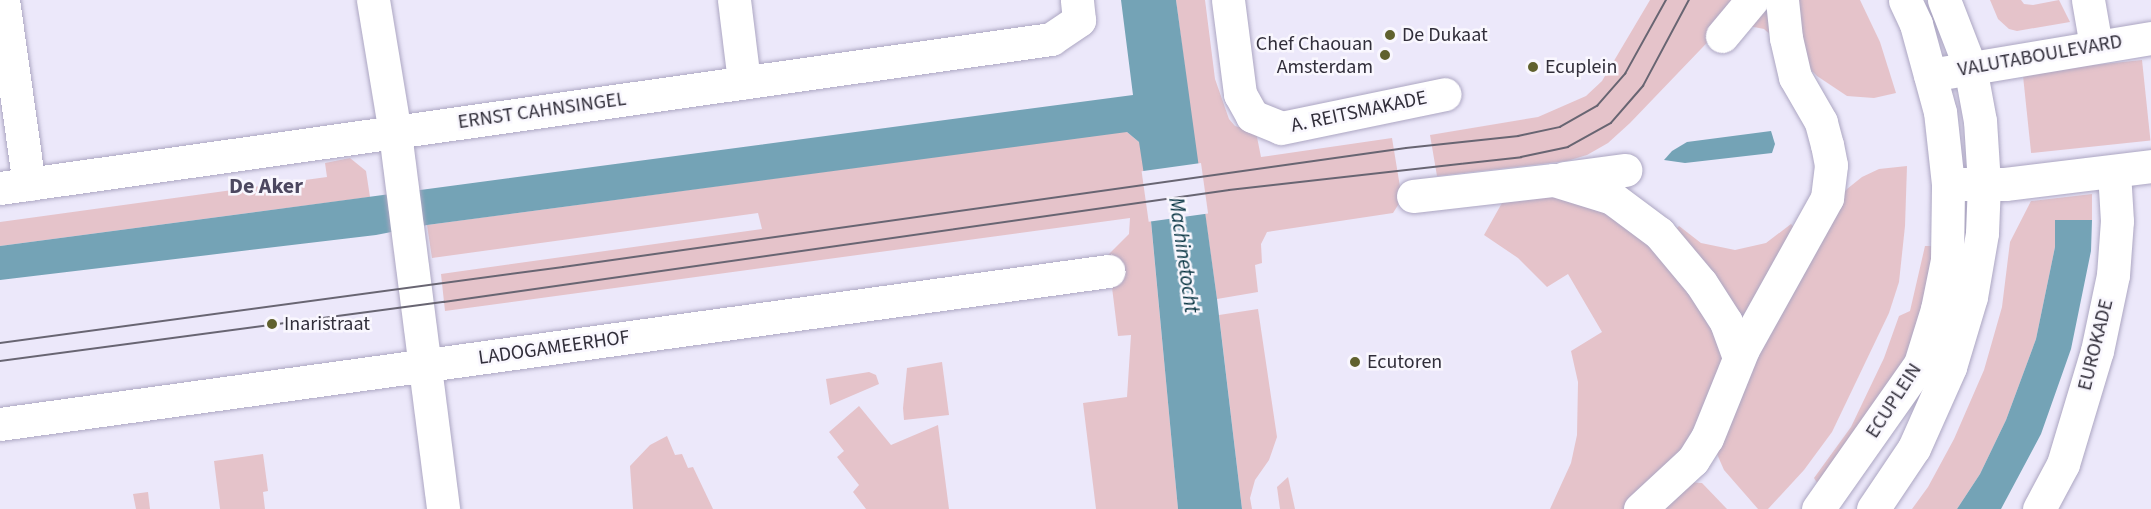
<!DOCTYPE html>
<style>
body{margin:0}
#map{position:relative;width:2151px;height:509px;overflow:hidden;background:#ece8fa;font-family:"Source Sans 3",sans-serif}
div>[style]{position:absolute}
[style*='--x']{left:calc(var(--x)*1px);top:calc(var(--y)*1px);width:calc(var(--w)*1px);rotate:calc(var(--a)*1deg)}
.green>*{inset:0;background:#e5c3ca;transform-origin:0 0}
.water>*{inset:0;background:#74a3b6}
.pier>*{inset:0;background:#ece8fa;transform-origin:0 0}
.roads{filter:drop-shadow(0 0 2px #aca6c2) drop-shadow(0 0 2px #aca6c2)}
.minor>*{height:33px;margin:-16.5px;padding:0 16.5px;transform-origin:16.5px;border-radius:16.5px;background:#fff}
.major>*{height:33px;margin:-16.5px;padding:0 16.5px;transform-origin:16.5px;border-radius:16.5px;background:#fff}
.tram>*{height:1.5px;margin:-0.75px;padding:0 0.75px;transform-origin:0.75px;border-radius:0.75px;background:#686572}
.dots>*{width:16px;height:16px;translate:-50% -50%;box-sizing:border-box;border:3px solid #f9f7fe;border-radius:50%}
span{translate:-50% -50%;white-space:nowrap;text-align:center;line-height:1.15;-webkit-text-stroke:5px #f9f7fe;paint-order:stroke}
.poi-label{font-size:20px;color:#312e3a}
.left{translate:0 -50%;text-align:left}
.right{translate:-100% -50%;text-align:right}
.street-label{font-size:20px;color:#312e3a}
.water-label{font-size:21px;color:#053240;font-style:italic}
.quarter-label{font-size:22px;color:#4d4860;font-weight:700}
</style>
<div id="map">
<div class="green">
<i style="clip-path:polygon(1176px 0,1205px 0,1215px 79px,1229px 119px,1235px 126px,1256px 132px,1261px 157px,1392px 138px,1402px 199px,1393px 213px,1267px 232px,1261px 244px,1262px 263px,1255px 265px,1258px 292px,1217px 299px,1205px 214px,1151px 222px,1178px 509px,1096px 509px,1083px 403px,1127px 397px,1131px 335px,1118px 336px,1108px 255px,1129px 234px,1130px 218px,445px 311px,441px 274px,762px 229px,758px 213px,432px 258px,427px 225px,1120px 132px,1127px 132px,1139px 142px,1197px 163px)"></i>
<i style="clip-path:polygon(1650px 0,1748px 0,1630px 123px,1608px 143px,1587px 155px,1567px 161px,1437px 176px,1430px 135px,1538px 117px,1586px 96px,1602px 81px)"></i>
<i style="clip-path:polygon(1775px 0,1774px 38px,1764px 29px,1739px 24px)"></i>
<i style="clip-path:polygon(1794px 0,1860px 0,1880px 42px,1896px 93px,1874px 98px,1847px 96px,1817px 76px,1805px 64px)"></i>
<i style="clip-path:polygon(1990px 0,2021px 0,2024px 4px,2033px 5px,2059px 0,2070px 22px,2017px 31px,2009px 29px,1998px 19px)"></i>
<i style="left:2142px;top:60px;width:81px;height:120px;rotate:84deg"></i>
<i style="clip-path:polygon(350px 158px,366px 171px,370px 197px,0 246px,0 222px,327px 177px,325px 163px)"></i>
<i style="clip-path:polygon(1907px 166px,1905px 226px,1899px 282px,1889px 313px,1832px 432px,1804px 470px,1768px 509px,1758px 509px,1724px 470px,1717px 454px,1719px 435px,1735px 390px,1832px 207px,1847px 189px,1862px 177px,1879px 169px)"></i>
<i style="clip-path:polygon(1545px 191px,1622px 215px,1703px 301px,1724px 363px,1683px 451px,1628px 509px,1550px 509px,1571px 463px,1577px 435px,1578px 382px,1571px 351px,1602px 332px,1568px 274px,1547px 287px,1518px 258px,1484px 235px,1507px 194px)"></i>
<i style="clip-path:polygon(2092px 194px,2092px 220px,2055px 220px,2055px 247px,2036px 339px,2006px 420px,1980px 474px,1957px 509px,1912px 509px,1928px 487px,1954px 439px,1984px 370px,2002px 307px,2010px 242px,2031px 201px)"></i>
<i style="clip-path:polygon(1791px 224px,1797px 230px,1744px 322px,1673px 232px,1679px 226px,1701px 243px,1735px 250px,1766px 243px)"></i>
<i style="clip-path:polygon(1925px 246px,1935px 246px,1916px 342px,1819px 486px,1814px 478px,1851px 427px,1884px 358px,1899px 316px,1910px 311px)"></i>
<i style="clip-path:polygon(1258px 309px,1277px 437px,1269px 460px,1255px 480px,1250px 498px,1252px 509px,1242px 509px,1219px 315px)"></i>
<i style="clip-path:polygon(942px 362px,949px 415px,904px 420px,903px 408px,907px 368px)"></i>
<i style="clip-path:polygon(869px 372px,876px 375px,879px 384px,830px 405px,826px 379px)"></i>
<i style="clip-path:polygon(859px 406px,891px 445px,938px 425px,949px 509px,866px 509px,853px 492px,859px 485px,837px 457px,844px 451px,829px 432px)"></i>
<i style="clip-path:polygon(667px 436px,675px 455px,682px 454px,688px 468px,693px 467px,713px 509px,633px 509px,630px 466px,650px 445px)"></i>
<i style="clip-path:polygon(263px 454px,268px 491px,263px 492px,265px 509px,220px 509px,214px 461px)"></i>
<i style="clip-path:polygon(1288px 477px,1295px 509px,1280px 509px,1277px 487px)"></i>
<i style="clip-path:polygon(1688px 482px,1702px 483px,1727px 509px,1652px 509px)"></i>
<i style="clip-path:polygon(148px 492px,150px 509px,136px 509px,133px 494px)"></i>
</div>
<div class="water">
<i style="clip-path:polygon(1121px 0,1176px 0,1217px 299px,1242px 509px,1178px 509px,1151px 221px,1139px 142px,1127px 132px,427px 225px,376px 235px,0 280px,0 246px,1133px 95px)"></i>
<i style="clip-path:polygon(1771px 131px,1775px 144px,1772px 153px,1685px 163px,1664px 160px,1672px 151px,1687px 142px)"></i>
<i style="clip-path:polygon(2055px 220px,2092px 220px,2091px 251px,2071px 349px,2041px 434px,2001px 509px,1957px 509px,1980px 474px,2006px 420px,2036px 339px,2055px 247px)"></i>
</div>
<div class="pier">
<i style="left:1201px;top:163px;width:51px;height:60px;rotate:82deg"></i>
</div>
<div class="roads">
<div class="minor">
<i style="--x:3;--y:0;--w:186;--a:82"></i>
<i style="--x:373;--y:0;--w:135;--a:80.6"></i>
<i style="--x:395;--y:133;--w:379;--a:82.7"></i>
<i style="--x:734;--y:0;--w:83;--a:83"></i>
<i style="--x:1228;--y:0;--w:95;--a:82.7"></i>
<i style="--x:1240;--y:94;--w:25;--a:61"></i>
<i style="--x:1252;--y:116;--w:31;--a:22"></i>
<i style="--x:1281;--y:128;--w:167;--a:-11.7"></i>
<i style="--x:2088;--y:0;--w:47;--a:80.1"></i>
<i style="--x:1722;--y:36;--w:47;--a:-50.2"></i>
<i style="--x:1930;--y:75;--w:224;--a:-9.5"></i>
<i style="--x:1564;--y:178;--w:62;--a:-7.5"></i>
<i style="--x:1948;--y:184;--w:57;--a:0"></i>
<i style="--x:2005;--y:184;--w:147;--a:-7"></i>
<i style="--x:0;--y:188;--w:1062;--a:-8.07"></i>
<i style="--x:1051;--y:39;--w:34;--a:-34"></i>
<i style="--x:1079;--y:20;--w:20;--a:-96"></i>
<i style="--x:1413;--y:196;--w:142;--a:-6.5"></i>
<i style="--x:1554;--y:180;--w:61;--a:17.2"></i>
<i style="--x:1612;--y:198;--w:59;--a:36.7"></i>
<i style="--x:1659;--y:233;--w:65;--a:50"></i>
<i style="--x:1701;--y:283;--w:46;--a:57.3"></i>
<i style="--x:1726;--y:322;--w:38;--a:70"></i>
<i style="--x:0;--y:424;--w:1119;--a:-7.86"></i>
<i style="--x:1640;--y:509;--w:72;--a:-42.8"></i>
<i style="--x:1693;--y:460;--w:26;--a:-58"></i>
<i style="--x:1707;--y:438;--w:96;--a:-68"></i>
<i style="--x:1743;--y:349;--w:173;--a:-60.9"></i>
<i style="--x:1827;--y:198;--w:33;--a:-83"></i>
<i style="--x:1831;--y:165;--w:20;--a:-101"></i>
<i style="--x:1827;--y:145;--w:24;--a:-105"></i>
<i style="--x:1821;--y:122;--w:52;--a:-120"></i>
<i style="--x:1795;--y:77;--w:40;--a:-103"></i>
<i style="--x:1786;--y:38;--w:38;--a:-96"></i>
<i style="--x:2039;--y:509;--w:51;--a:-61.9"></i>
<i style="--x:2063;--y:464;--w:118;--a:-73.3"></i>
<i style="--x:2097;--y:351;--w:78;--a:-78.1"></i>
<i style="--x:2113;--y:275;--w:54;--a:-85.8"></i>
<i style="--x:2117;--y:221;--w:49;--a:-93.5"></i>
</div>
<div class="major">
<i style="--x:1818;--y:509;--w:177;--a:-54.9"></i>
<i style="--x:1920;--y:364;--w:58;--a:-72.8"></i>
<i style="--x:1937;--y:309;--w:50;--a:-78.5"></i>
<i style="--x:1947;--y:260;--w:76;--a:-89.2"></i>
<i style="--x:1948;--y:184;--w:72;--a:-96.3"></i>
<i style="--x:1940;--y:112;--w:91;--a:-105.3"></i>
<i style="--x:1916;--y:24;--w:26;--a:-115"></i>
<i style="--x:1873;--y:509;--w:73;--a:-56.1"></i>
<i style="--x:1914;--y:448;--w:89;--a:-66"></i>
<i style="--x:1950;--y:367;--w:73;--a:-73.3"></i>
<i style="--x:1971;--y:297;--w:65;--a:-80.2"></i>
<i style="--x:1982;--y:233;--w:49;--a:-87.7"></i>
<i style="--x:1984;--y:184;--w:63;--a:-93.6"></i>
<i style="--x:1980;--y:121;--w:55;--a:-100.5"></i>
<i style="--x:1970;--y:67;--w:72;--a:-111.2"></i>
</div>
</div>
<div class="tram">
<i style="--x:0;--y:343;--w:568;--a:-7.69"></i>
<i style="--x:563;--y:267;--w:851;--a:-8.03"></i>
<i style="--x:1406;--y:148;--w:113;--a:-6.1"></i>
<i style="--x:1518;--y:136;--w:43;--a:-12.1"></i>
<i style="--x:1560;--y:127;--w:43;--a:-29.6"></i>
<i style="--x:1597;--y:106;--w:43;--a:-48.8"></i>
<i style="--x:1625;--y:74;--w:85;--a:-61"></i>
<i style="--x:0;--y:361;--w:448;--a:-7.6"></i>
<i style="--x:444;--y:302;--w:793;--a:-8.12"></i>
<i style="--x:1229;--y:190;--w:294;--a:-6.4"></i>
<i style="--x:1521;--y:157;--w:48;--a:-12"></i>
<i style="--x:1568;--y:147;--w:49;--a:-29.2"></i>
<i style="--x:1611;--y:123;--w:49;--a:-49.1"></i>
<i style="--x:1643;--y:86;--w:98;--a:-61.9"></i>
</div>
<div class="dots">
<i style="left:1390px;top:35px;background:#60612e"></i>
<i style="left:1385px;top:55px;background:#60612e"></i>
<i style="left:1533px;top:67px;background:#60612e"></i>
<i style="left:272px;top:324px;background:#60612e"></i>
<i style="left:1355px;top:362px;background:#60612e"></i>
</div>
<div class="poi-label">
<span class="left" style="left:1402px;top:35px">De Dukaat</span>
<span class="right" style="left:1373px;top:56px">Chef Chaouan<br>Amsterdam</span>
<span class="left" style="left:1545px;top:67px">Ecuplein</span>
<span class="left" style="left:284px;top:324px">Inaristraat</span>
<span class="left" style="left:1367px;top:362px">Ecutoren</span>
</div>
<div class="street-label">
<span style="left:2040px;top:56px;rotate:-10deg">VALUTABOULEVARD</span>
<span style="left:542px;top:111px;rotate:-8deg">ERNST CAHNSINGEL</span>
<span style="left:1359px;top:112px;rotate:-12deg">A. REITSMAKADE</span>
<span style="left:2096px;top:345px;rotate:-76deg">EUROKADE</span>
<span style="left:554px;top:348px;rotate:-8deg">LADOGAMEERHOF</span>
<span style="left:1894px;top:401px;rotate:-57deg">ECUPLEIN</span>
</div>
<div class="water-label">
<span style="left:1184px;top:255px;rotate:82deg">Machinetocht</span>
</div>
<div class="quarter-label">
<span style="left:266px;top:187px">De Aker</span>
</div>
</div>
